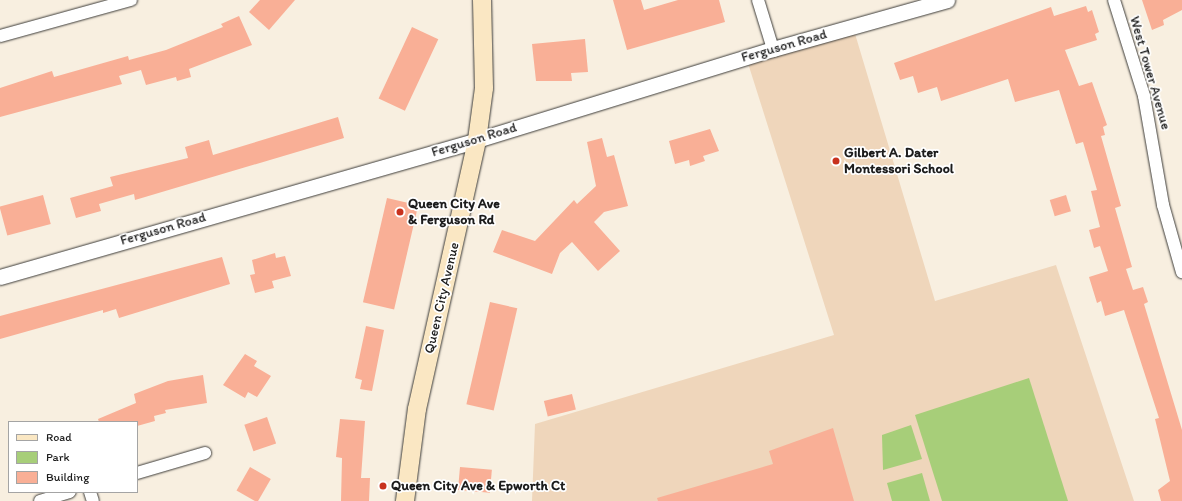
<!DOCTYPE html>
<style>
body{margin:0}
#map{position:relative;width:1182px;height:501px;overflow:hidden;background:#f8efe0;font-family:Itim,sans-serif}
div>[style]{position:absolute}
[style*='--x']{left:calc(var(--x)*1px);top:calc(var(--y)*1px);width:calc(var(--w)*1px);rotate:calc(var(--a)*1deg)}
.built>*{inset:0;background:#efd6bb}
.green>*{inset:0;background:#a7ce79}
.building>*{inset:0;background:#f9af96;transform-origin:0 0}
.roads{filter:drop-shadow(0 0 1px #3d3c39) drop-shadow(0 0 1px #3d3c39)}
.minor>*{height:12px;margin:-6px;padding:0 6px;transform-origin:6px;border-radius:6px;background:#fff}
.tertiary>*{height:15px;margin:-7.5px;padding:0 7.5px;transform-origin:7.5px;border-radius:7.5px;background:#fff}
.secondary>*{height:18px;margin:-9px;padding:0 9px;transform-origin:9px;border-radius:9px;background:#fae7c3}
.dots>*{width:11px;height:11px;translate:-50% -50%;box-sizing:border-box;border:2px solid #fff;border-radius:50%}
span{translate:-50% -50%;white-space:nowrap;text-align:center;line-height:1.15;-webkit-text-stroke:3.5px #fff;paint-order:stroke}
.street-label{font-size:14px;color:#1c1c1c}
.poi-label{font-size:14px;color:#1c1c1c;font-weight:700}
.left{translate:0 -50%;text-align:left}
.legend{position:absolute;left:8px;top:421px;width:130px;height:72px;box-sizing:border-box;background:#fff;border:1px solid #a4a4a4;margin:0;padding:5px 7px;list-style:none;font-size:12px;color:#1c1c1c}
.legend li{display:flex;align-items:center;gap:8px;height:20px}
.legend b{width:20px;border:1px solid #a4a4a4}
</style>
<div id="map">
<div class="built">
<i style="clip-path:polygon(853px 27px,935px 301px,1056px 265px,1134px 501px,532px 501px,535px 424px,834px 335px,746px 57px)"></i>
</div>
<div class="green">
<i style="clip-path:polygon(1029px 378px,1068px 501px,942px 501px,915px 415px)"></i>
<i style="clip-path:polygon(911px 425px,922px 459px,883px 470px,882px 435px)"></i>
<i style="clip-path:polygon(922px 473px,930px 501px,892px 501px,887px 483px)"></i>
</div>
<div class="building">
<i style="clip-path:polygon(260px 0,295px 0,269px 30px,249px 12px)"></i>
<i style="clip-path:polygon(613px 0,641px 0,644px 10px,678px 0,719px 0,725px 22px,627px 50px)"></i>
<i style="clip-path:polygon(1142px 0,1182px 0,1182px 10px,1163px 20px,1164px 25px,1152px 30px)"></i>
<i style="clip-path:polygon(1086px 6px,1088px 12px,1092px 10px,1099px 32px,1095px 34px,1097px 40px,1065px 50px,1079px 86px,1092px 82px,1107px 125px,1103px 127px,1105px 135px,1101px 136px,1121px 206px,1115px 208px,1132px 267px,1126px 269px,1133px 290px,1143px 287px,1148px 302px,1144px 304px,1182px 430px,1182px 501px,1161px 501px,1158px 490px,1170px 481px,1155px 419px,1159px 418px,1124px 310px,1105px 316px,1101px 301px,1097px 303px,1089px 277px,1108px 271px,1100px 246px,1094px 248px,1089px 230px,1100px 227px,1091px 191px,1097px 190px,1083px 142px,1076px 144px,1059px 90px,1015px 102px,1008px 79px,941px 101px,937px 87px,918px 93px,913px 76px,900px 80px,894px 63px,1051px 7px,1054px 16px)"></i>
<i style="clip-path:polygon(239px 16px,252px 45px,189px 69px,191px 77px,177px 81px,176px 77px,146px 85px,141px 70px,119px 76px,122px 84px,0 117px,0 88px,52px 71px,54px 77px,128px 56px,129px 60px,166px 50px,223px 27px,221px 24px)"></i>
<i style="left:412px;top:27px;width:29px;height:79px;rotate:25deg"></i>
<i style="clip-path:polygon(585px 39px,588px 72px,571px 73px,572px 81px,536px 81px,532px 44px)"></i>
<i style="clip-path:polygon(338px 117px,344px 138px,135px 200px,134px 194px,99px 204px,101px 211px,76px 218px,70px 198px,113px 186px,110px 177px,188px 158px,185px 147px,209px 140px,213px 155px)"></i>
<i style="clip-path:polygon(710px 129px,719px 151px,703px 156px,705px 161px,690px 166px,689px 160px,675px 164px,669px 141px)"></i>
<i style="clip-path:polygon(602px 138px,607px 157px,614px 155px,628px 206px,604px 212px,594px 222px,620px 251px,598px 271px,572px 242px,560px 253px,552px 274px,493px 252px,502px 230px,535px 241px,574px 200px,577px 204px,596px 186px,587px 142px)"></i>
<i style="left:43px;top:195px;width:30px;height:45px;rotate:75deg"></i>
<i style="left:1066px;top:195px;width:17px;height:17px;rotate:73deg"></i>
<i style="left:387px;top:198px;width:32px;height:107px;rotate:13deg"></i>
<i style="clip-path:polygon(275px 253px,276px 258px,285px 256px,291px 276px,272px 281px,274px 288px,255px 293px,250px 275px,255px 274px,252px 260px)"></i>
<i style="clip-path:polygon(222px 257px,230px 284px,119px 318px,116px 309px,103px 313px,103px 310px,0 339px,0 316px)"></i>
<i style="left:490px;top:302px;width:28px;height:105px;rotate:13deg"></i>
<i style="clip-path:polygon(366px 326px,384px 330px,372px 391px,360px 389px,362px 380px,355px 378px)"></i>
<i style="clip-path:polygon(245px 354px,257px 361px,254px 366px,271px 376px,257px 397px,248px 392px,245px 398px,223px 385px)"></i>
<i style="clip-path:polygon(203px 375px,207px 403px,165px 410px,166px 413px,154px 416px,155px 421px,137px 426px,137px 422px,99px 422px,98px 419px,136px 403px,134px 394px,168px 381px)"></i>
<i style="left:572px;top:394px;width:16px;height:29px;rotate:76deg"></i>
<i style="left:267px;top:417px;width:28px;height:24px;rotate:71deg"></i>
<i style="clip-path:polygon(340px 419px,365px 421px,361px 478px,370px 478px,369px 501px,341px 501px,342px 458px,336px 457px)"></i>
<i style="clip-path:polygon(833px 428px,854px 501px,658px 501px,657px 498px,773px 464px,769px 451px)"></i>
<i style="left:250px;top:467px;width:24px;height:27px;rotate:30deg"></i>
<i style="left:460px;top:467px;width:32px;height:23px;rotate:5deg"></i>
</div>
<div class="roads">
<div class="minor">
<i style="--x:758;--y:0;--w:51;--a:73"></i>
<i style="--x:1114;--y:0;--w:101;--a:72.6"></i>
<i style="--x:1144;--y:96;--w:111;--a:80.1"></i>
<i style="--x:1163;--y:205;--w:70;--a:74.2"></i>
<i style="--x:0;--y:36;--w:136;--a:-15.4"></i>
<i style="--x:137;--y:473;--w:71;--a:-16.4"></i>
<i style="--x:90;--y:492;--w:9;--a:72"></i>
<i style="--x:40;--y:501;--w:31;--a:-17"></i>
</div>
<div class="tertiary">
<i style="--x:0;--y:277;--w:496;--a:-16"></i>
<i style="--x:477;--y:140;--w:310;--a:-17.1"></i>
<i style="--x:773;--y:49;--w:181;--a:-15.7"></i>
</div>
<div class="secondary">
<i style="--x:405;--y:501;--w:93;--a:-82.6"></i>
<i style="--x:417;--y:409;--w:276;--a:-77.4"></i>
<i style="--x:477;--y:140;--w:52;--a:-82.3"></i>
<i style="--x:484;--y:88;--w:88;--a:-91.3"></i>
</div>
</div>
<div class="dots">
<i style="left:836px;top:161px;background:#c8321e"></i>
<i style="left:400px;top:212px;background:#c8321e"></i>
<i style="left:383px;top:486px;background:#c8321e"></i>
</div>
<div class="street-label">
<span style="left:784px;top:46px;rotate:-16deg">Ferguson Road</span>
<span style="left:1150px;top:73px;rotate:74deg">West Tower Avenue</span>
<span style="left:474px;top:140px;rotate:-17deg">Ferguson Road</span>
<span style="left:163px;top:229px;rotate:-16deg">Ferguson Road</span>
<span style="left:442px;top:298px;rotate:-77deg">Queen City Avenue</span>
</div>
<div class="poi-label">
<span class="left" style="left:844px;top:161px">Gilbert A. Dater<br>Montessori School</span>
<span class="left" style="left:408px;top:212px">Queen City Ave<br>&amp; Ferguson Rd</span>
<span class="left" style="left:391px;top:486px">Queen City Ave &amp; Epworth Ct</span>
</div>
<ul class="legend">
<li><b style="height:5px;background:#fae7c3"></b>Road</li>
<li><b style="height:11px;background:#a7ce79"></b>Park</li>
<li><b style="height:11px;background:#f9af96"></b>Building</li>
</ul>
</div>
